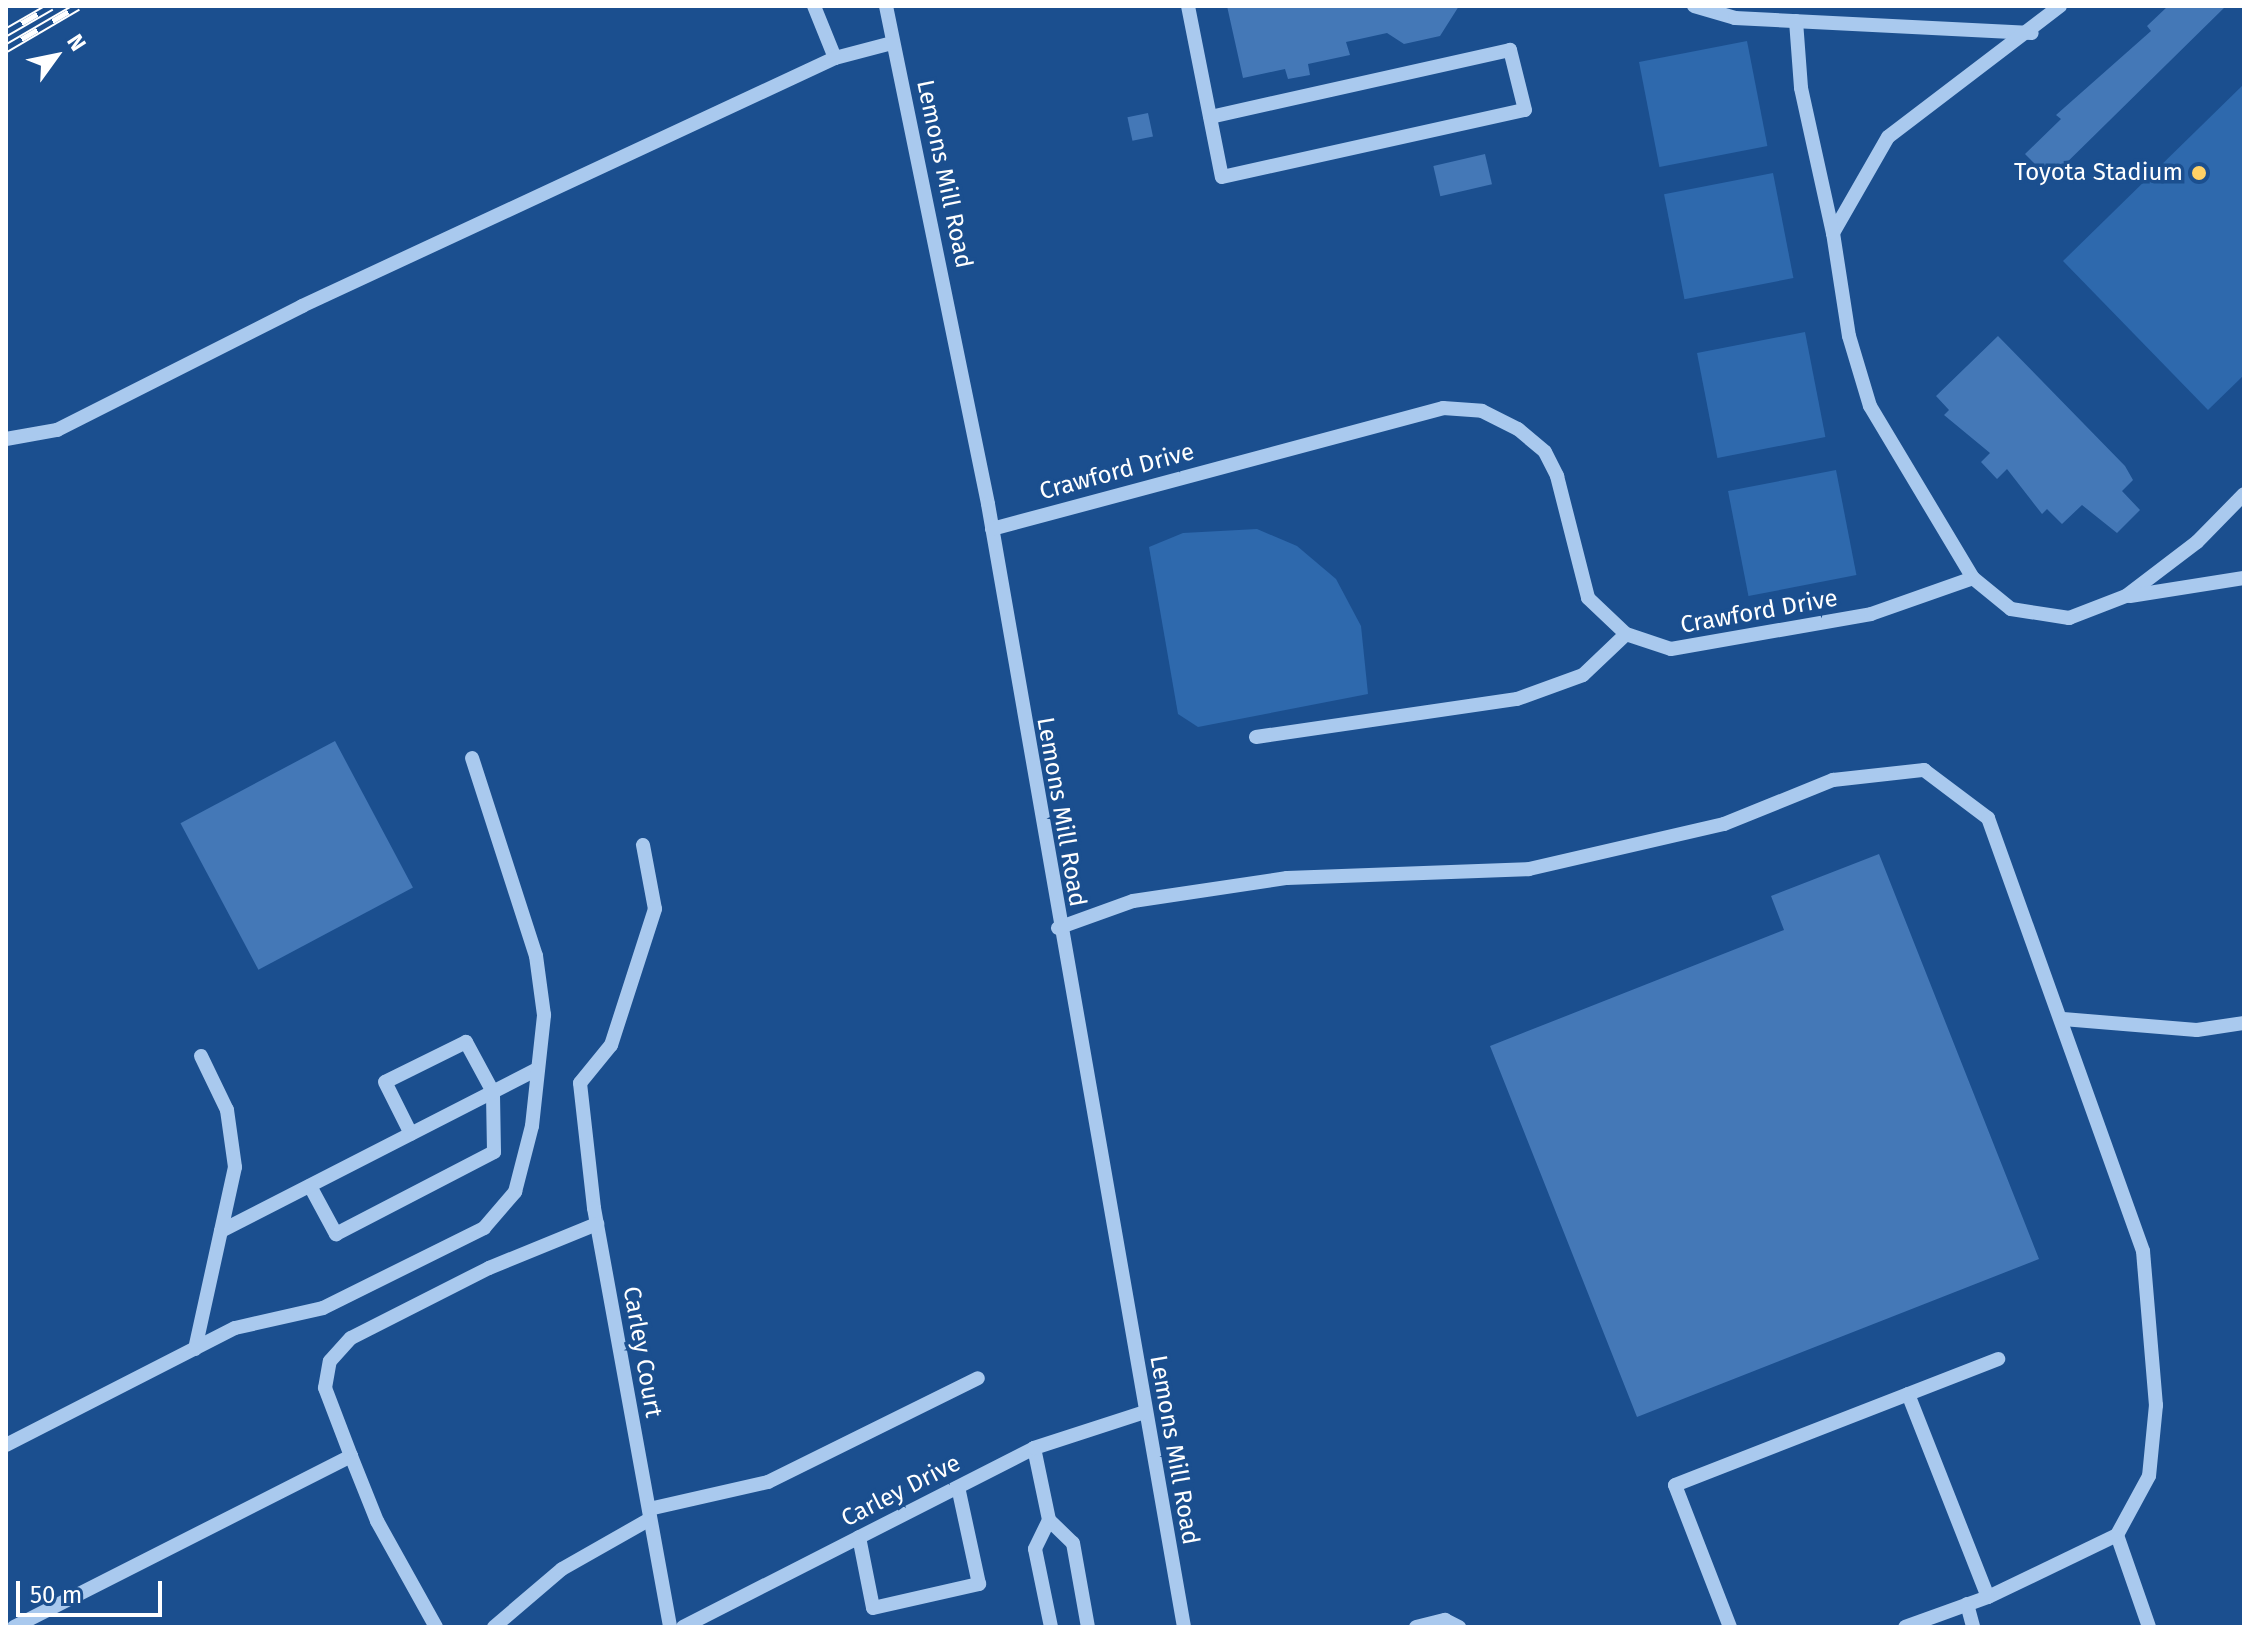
<!DOCTYPE html>
<style>
body{margin:0}
#map{position:relative;width:2250px;height:1633px;overflow:hidden;background:#1b4f8f;font-family:"Fira Sans",sans-serif}
div>[style]{position:absolute}
[style*='--x']{left:calc(var(--x)*1px);top:calc(var(--y)*1px);width:calc(var(--w)*1px);rotate:calc(var(--a)*1deg)}
.green>*{inset:0;background:#2e69ad;transform-origin:0 0}
.building>*{inset:0;background:#4478b7;transform-origin:0 0}
.minor>*{height:14px;margin:-7px;padding:0 7px;transform-origin:7px;border-radius:7px;background:#a9c9ee}
.rail>*{height:9px;margin-top:-4.5px;transform-origin:0;background:repeating-linear-gradient(90deg,#1b4f8f 0 18px,#fff 0 36px);box-sizing:border-box;border-block:2px solid #fff}
.dots>*{width:22px;height:22px;translate:-50% -50%;box-sizing:border-box;border:4px solid #1b4f8f;border-radius:50%}
span{translate:-50% -50%;white-space:nowrap;text-align:center;line-height:1.15;-webkit-text-stroke:7px #1b4f8f;paint-order:stroke}
.poi-label{font-size:24px;color:#fff}
.right{translate:-100% -50%;text-align:right}
.street-label{font-size:24px;color:#fff}
.frame{position:absolute;inset:0;border:8px solid #fff;pointer-events:none}
.north{position:absolute;left:16px;top:16px;width:80px;height:80px;-webkit-text-stroke:6px #1b4f8f;paint-order:stroke;rotate:57deg;font-size:22px;font-weight:700;line-height:32px;text-align:center;color:#fff}
.north::after{content:'';display:block;margin:auto;width:28px;height:36px;background:#fff;clip-path:polygon(50% 0,100% 100%,50% 72%,0 100%)}
.scale{position:absolute;left:16px;top:1581px;width:146px;height:36px;box-sizing:border-box;border:4px solid #fff;border-top:0;padding-left:10px;font-size:24px;line-height:28px;white-space:nowrap;color:#fff;-webkit-text-stroke:6px #1b4f8f;paint-order:stroke}
</style>
<div id="map">
<div class="green">
<i style="left:1747px;top:41px;width:107px;height:110px;rotate:79deg"></i>
<i style="clip-path:polygon(2244px 84px,2244px 375px,2208px 410px,2063px 261px)"></i>
<i style="left:1773px;top:173px;width:107px;height:111px;rotate:79deg"></i>
<i style="left:1805px;top:332px;width:107px;height:110px;rotate:79deg"></i>
<i style="left:1836px;top:470px;width:107px;height:110px;rotate:79deg"></i>
<i style="clip-path:polygon(1257px 529px,1297px 546px,1336px 579px,1361px 626px,1368px 694px,1198px 727px,1178px 714px,1149px 547px,1183px 533px)"></i>
</div>
<div class="building">
<i style="clip-path:polygon(1227px 6px,1459px 6px,1440px 36px,1404px 44px,1387px 33px,1346px 42px,1350px 55px,1308px 64px,1310px 75px,1288px 79px,1285px 69px,1243px 78px)"></i>
<i style="clip-path:polygon(2168px 6px,2226px 6px,2050px 179px,2025px 154px,2061px 119px,2056px 115px,2151px 31px,2147px 26px)"></i>
<i style="left:1148px;top:113px;width:24px;height:21px;rotate:78deg"></i>
<i style="left:1485px;top:154px;width:31px;height:53px;rotate:77deg"></i>
<i style="clip-path:polygon(1998px 336px,2125px 466px,2133px 480px,2122px 491px,2140px 510px,2117px 533px,2082px 505px,2062px 524px,2047px 509px,2042px 514px,2007px 469px,1997px 479px,1981px 462px,1990px 453px,1944px 415px,1949px 410px,1936px 396px)"></i>
<i style="left:335px;top:741px;width:166px;height:175px;rotate:62deg"></i>
<i style="clip-path:polygon(1879px 854px,2039px 1259px,1637px 1417px,1490px 1046px,1784px 930px,1771px 896px)"></i>
</div>
<div class="minor">
<i style="--x:814;--y:6;--w:56;--a:68"></i>
<i style="--x:886;--y:6;--w:508;--a:78.42"></i>
<i style="--x:988;--y:504;--w:1140;--a:80.1"></i>
<i style="--x:1188;--y:6;--w:174;--a:78.8"></i>
<i style="--x:1222;--y:177;--w:310;--a:-12.5"></i>
<i style="--x:1525;--y:110;--w:62;--a:-104"></i>
<i style="--x:1510;--y:50;--w:307;--a:167.4"></i>
<i style="--x:1694;--y:6;--w:43;--a:16.3"></i>
<i style="--x:1735;--y:18;--w:297;--a:2.9"></i>
<i style="--x:2060;--y:6;--w:216;--a:142.7"></i>
<i style="--x:1888;--y:137;--w:111;--a:119.8"></i>
<i style="--x:1833;--y:233;--w:104;--a:81.2"></i>
<i style="--x:1849;--y:336;--w:73;--a:73.3"></i>
<i style="--x:1870;--y:406;--w:200;--a:59.1"></i>
<i style="--x:1973;--y:578;--w:49;--a:39.2"></i>
<i style="--x:2011;--y:609;--w:59;--a:8.8"></i>
<i style="--x:2069;--y:618;--w:61;--a:-21.1"></i>
<i style="--x:2126;--y:596;--w:89;--a:-37.3"></i>
<i style="--x:2197;--y:542;--w:67;--a:-45.6"></i>
<i style="--x:1796;--y:21;--w:67;--a:85.7"></i>
<i style="--x:1801;--y:88;--w:148;--a:77.6"></i>
<i style="--x:6;--y:439;--w:52;--a:-10"></i>
<i style="--x:57;--y:430;--w:275;--a:-26.8"></i>
<i style="--x:302;--y:306;--w:588;--a:-24.95"></i>
<i style="--x:835;--y:58;--w:59;--a:-14.7"></i>
<i style="--x:992;--y:529;--w:467;--a:-15"></i>
<i style="--x:1443;--y:408;--w:39;--a:4"></i>
<i style="--x:1482;--y:411;--w:40;--a:26.6"></i>
<i style="--x:1518;--y:429;--w:35;--a:40"></i>
<i style="--x:1545;--y:452;--w:27;--a:63"></i>
<i style="--x:1557;--y:476;--w:126;--a:75.7"></i>
<i style="--x:1588;--y:598;--w:52;--a:43.5"></i>
<i style="--x:1626;--y:634;--w:47;--a:18.4"></i>
<i style="--x:1671;--y:649;--w:203;--a:-9.9"></i>
<i style="--x:1871;--y:614;--w:108;--a:-19.4"></i>
<i style="--x:2130;--y:596;--w:115;--a:-9"></i>
<i style="--x:1256;--y:737;--w:264;--a:-8.3"></i>
<i style="--x:1517;--y:699;--w:70;--a:-20"></i>
<i style="--x:1583;--y:675;--w:59;--a:-43.6"></i>
<i style="--x:643;--y:845;--w:65;--a:79.4"></i>
<i style="--x:655;--y:909;--w:143;--a:107.9"></i>
<i style="--x:611;--y:1045;--w:49;--a:129.2"></i>
<i style="--x:580;--y:1083;--w:126;--a:83.6"></i>
<i style="--x:594;--y:1208;--w:426;--a:79.7"></i>
<i style="--x:1058;--y:928;--w:80;--a:-19.8"></i>
<i style="--x:1133;--y:901;--w:156;--a:-8.5"></i>
<i style="--x:1287;--y:878;--w:242;--a:-2.1"></i>
<i style="--x:1529;--y:869;--w:200;--a:-13"></i>
<i style="--x:1724;--y:824;--w:118;--a:-22"></i>
<i style="--x:1833;--y:780;--w:92;--a:-6.3"></i>
<i style="--x:1924;--y:770;--w:80;--a:36.9"></i>
<i style="--x:1988;--y:818;--w:460;--a:70.3"></i>
<i style="--x:2143;--y:1251;--w:155;--a:85.2"></i>
<i style="--x:2156;--y:1405;--w:71;--a:95.6"></i>
<i style="--x:2149;--y:1476;--w:67;--a:118.5"></i>
<i style="--x:2117;--y:1535;--w:143;--a:154.3"></i>
<i style="--x:1988;--y:1597;--w:88;--a:160.1"></i>
<i style="--x:2063;--y:1019;--w:134;--a:4.7"></i>
<i style="--x:2197;--y:1030;--w:48;--a:-8.5"></i>
<i style="--x:310;--y:1186;--w:55;--a:61.6"></i>
<i style="--x:336;--y:1234;--w:178;--a:-27.4"></i>
<i style="--x:494;--y:1152;--w:60;--a:-91"></i>
<i style="--x:493;--y:1092;--w:57;--a:-118.4"></i>
<i style="--x:466;--y:1042;--w:90;--a:153.7"></i>
<i style="--x:385;--y:1082;--w:58;--a:63.4"></i>
<i style="--x:221;--y:1231;--w:356;--a:-27.1"></i>
<i style="--x:195;--y:1349;--w:186;--a:-77.6"></i>
<i style="--x:235;--y:1167;--w:58;--a:-98"></i>
<i style="--x:227;--y:1110;--w:60;--a:-115.7"></i>
<i style="--x:1908;--y:1394;--w:218;--a:68.5"></i>
<i style="--x:6;--y:1445;--w:257;--a:-27.1"></i>
<i style="--x:235;--y:1328;--w:90;--a:-12.8"></i>
<i style="--x:323;--y:1308;--w:180;--a:-26.4"></i>
<i style="--x:484;--y:1228;--w:48;--a:-49.3"></i>
<i style="--x:515;--y:1192;--w:68;--a:-75.6"></i>
<i style="--x:532;--y:1126;--w:112;--a:-83.8"></i>
<i style="--x:544;--y:1015;--w:60;--a:-97.7"></i>
<i style="--x:536;--y:956;--w:208;--a:-107.9"></i>
<i style="--x:1034;--y:1448;--w:74;--a:78.2"></i>
<i style="--x:1049;--y:1520;--w:33;--a:44"></i>
<i style="--x:1073;--y:1543;--w:85;--a:79.9"></i>
<i style="--x:649;--y:1509;--w:122;--a:-12.8"></i>
<i style="--x:768;--y:1482;--w:234;--a:-26.3"></i>
<i style="--x:1049;--y:1520;--w:32;--a:116"></i>
<i style="--x:1035;--y:1549;--w:80;--a:78.4"></i>
<i style="--x:2117;--y:1535;--w:97;--a:70.8"></i>
<i style="--x:859;--y:1537;--w:72;--a:78.8"></i>
<i style="--x:873;--y:1608;--w:109;--a:-12.8"></i>
<i style="--x:979;--y:1584;--w:99;--a:-102.2"></i>
<i style="--x:1967;--y:1604;--w:24;--a:75"></i>
<i style="--x:14;--y:1627;--w:378;--a:-26.9"></i>
<i style="--x:436;--y:1627;--w:121;--a:-119.1"></i>
<i style="--x:377;--y:1521;--w:70;--a:-111.8"></i>
<i style="--x:351;--y:1456;--w:73;--a:-110.9"></i>
<i style="--x:325;--y:1388;--w:27;--a:-80"></i>
<i style="--x:330;--y:1361;--w:31;--a:-48"></i>
<i style="--x:351;--y:1338;--w:155;--a:-26.9"></i>
<i style="--x:489;--y:1268;--w:117;--a:-22.2"></i>
<i style="--x:494;--y:1627;--w:89;--a:-40.5"></i>
<i style="--x:562;--y:1569;--w:101;--a:-29.6"></i>
<i style="--x:683;--y:1627;--w:394;--a:-27"></i>
<i style="--x:1034;--y:1448;--w:117;--a:-18"></i>
<i style="--x:1416;--y:1627;--w:30;--a:-14"></i>
<i style="--x:1445;--y:1620;--w:16;--a:27"></i>
<i style="--x:1730;--y:1627;--w:152;--a:-111.2"></i>
<i style="--x:1675;--y:1485;--w:347;--a:-21.3"></i>
</div>
<div class="rail">
<i style="--x:6;--y:32;--w:52;--a:-30"></i>
<i style="--x:6;--y:48;--w:83;--a:-30.3"></i>
</div>
<div class="dots">
<i style="left:2199px;top:173px;background:#ffd166"></i>
</div>
<div class="poi-label">
<span class="right" style="left:2183px;top:173px">Toyota Stadium</span>
</div>
<div class="street-label">
<span style="left:944px;top:174px;rotate:78deg">Lemons Mill Road</span>
<span style="left:1117px;top:472px;rotate:-15deg">Crawford Drive</span>
<span style="left:1759px;top:612px;rotate:-10deg">Crawford Drive</span>
<span style="left:1061px;top:812px;rotate:80deg">Lemons Mill Road</span>
<span style="left:642px;top:1352px;rotate:80deg">Carley Court</span>
<span style="left:1174px;top:1450px;rotate:80deg">Lemons Mill Road</span>
<span style="left:901px;top:1491px;rotate:-27deg">Carley Drive</span>
</div>
<div class="frame"></div>
<div class="north">N</div>
<div class="scale">50 m</div>
</div>
